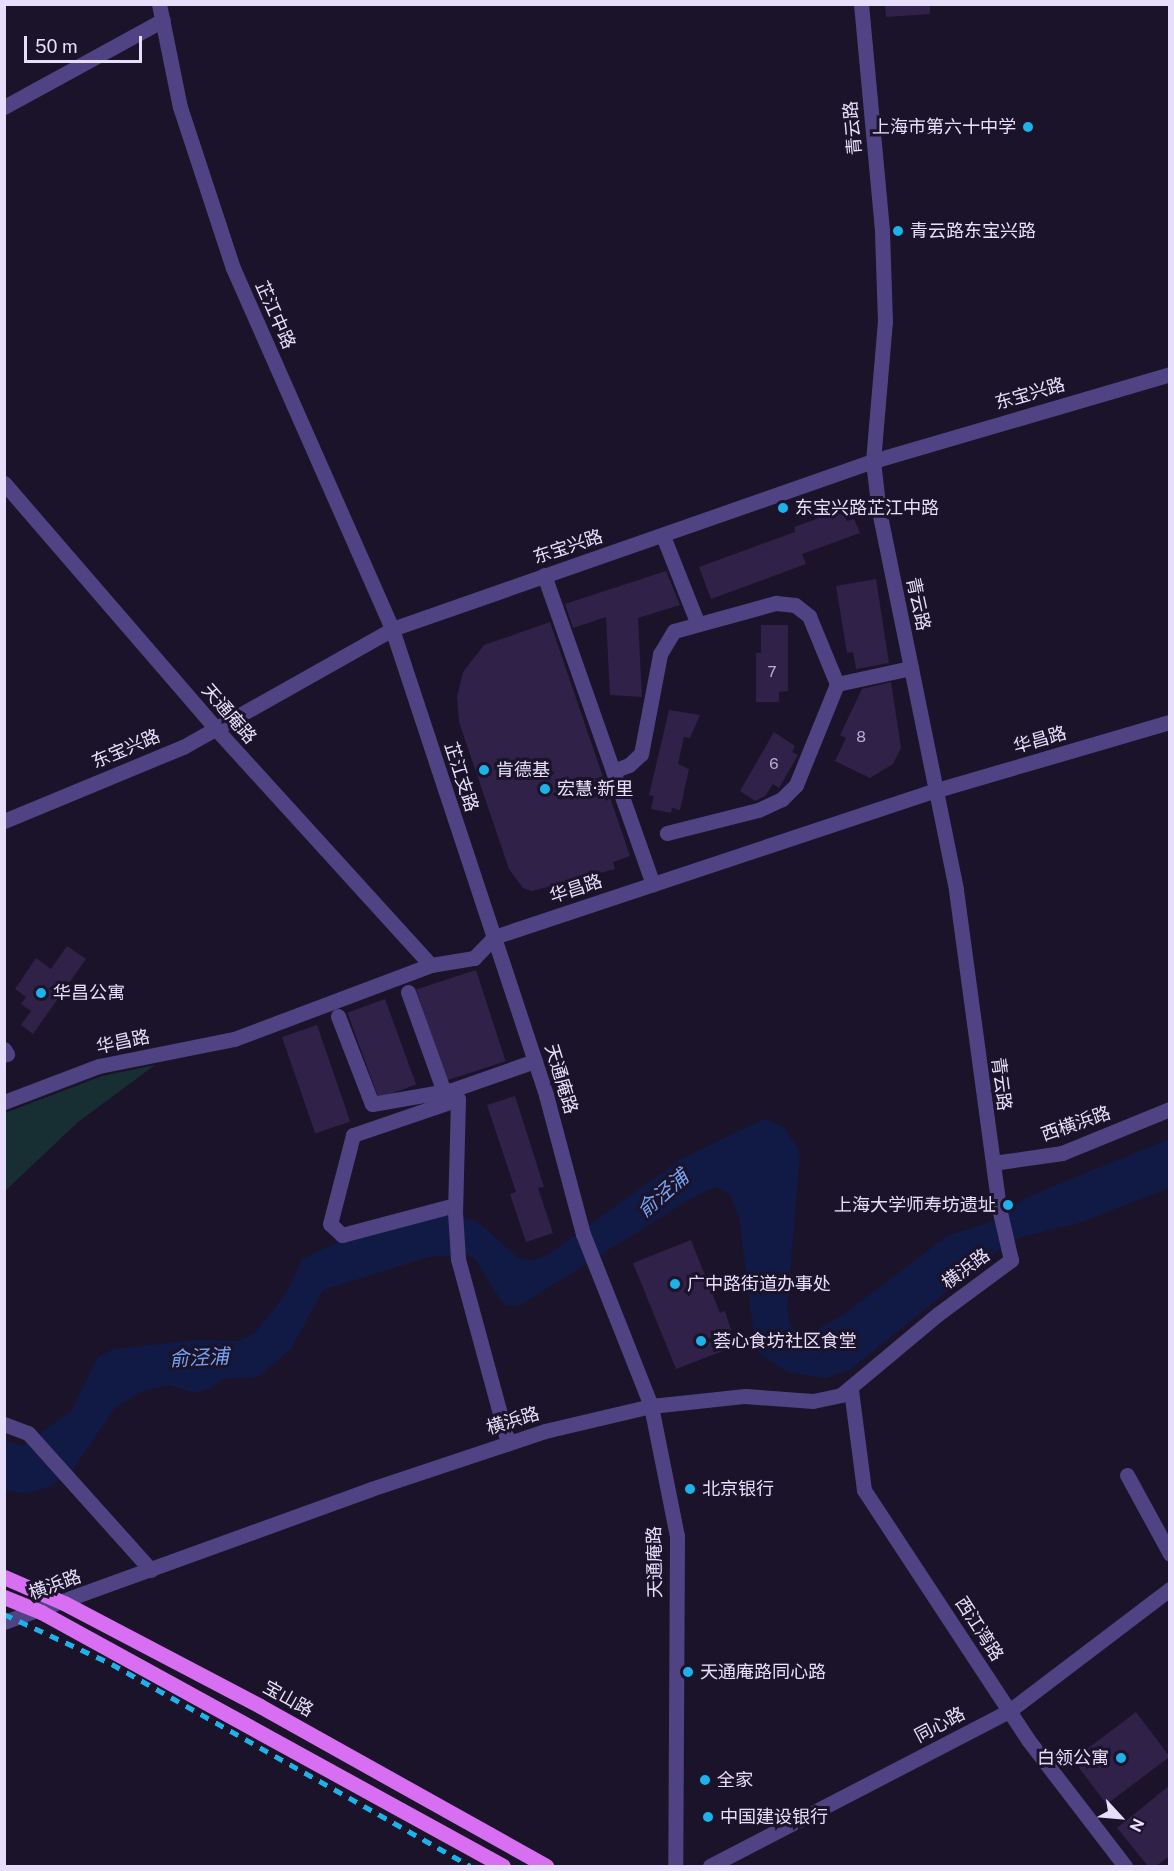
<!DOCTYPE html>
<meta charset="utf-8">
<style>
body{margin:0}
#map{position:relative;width:1174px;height:1871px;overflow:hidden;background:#1b1329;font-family:"Public Sans","Noto Sans SC",sans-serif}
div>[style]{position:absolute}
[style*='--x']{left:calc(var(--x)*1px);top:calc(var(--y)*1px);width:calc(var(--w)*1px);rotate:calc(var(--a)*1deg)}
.green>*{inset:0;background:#172e32}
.water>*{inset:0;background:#101a45}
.building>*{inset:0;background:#302148;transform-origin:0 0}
.minor>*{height:15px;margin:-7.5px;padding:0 7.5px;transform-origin:7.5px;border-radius:7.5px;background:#504383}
.major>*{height:15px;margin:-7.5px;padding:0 7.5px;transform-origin:7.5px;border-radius:7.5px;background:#d86ff2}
.rail>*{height:4.5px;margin-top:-2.25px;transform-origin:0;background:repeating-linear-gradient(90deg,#1cb2ea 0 9px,transparent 0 17px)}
.dots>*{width:16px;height:16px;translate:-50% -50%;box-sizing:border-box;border:3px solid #1b1329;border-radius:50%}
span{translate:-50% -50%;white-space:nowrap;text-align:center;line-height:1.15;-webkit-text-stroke:6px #1b1329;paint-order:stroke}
.number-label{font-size:15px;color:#b9afcf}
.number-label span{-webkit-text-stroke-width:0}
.poi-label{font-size:18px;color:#e7defc}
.right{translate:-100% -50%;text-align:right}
.left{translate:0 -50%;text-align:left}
.street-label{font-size:18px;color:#e7defc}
.water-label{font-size:20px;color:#76a3f2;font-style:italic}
.frame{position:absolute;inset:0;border:6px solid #e7defc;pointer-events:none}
.north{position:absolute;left:1090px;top:1787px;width:60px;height:60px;-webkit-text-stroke:4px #1b1329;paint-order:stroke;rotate:116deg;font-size:16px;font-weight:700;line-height:24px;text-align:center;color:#e7defc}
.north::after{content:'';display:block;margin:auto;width:21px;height:27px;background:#e7defc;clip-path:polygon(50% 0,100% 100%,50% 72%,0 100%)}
.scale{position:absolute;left:24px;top:36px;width:118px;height:27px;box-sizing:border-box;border:3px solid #e7defc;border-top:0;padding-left:8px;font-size:18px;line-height:21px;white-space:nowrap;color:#e7defc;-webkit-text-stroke:4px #1b1329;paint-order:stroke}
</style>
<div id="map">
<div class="green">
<i style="clip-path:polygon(155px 1065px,78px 1122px,5px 1191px,5px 1113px,102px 1076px)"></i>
</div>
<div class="water">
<i style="clip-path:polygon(765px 1119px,784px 1127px,800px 1152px,787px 1310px,791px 1326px,797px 1334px,805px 1336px,843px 1315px,947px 1236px,994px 1221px,1025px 1198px,1169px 1139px,1169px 1188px,1079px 1223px,1021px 1237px,1002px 1247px,850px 1370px,826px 1378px,787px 1372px,759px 1353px,754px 1338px,739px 1217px,730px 1195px,716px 1187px,692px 1198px,519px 1306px,506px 1305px,500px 1299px,475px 1259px,466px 1255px,429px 1257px,323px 1290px,291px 1349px,258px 1377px,223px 1379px,212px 1388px,195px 1393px,169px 1385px,140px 1392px,115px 1408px,74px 1468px,51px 1486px,26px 1494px,5px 1490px,4px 1440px,23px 1446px,72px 1410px,98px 1357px,114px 1349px,195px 1340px,239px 1341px,254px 1334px,267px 1318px,288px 1290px,302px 1259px,341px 1241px,442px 1215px,476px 1220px,517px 1257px,532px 1261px,549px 1254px,681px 1159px)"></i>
</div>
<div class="building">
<i style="clip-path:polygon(885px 4px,930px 4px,930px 14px,886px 17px)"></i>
<i style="clip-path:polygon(836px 512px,837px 515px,844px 513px,847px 521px,854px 519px,860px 533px,802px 554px,806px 564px,711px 599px,699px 567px,795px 532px,794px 527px)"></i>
<i style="clip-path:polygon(666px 571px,680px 605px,638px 618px,642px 697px,610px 695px,606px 617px,573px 628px,565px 604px)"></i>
<i style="clip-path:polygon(876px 579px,889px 663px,856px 669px,853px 652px,847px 653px,836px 586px)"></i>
<i style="clip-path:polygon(550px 622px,630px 856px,613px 862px,615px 869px,532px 891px,523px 888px,509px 869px,459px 722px,457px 697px,463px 672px,484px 645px)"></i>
<i style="clip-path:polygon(761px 625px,788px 625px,788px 691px,779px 692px,779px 702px,756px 702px,756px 653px,761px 653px)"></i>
<i style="clip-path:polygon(891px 682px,901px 748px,893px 764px,870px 778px,835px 761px,846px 738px,840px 735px,862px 689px)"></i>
<i style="clip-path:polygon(669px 710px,700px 715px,690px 738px,684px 737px,678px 764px,689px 769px,680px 810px,672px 808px,671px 813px,651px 809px,654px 796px,649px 795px)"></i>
<i style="clip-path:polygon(774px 732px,795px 746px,792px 752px,798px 755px,779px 788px,773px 784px,765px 796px,755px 801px,740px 791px)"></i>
<i style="clip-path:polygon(67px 946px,86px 959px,33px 1034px,21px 1025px,31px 1011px,21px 1004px,26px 997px,15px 989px,36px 958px,51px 969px)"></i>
<i style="left:476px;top:970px;width:96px;height:63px;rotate:72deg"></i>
<i style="left:385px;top:999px;width:91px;height:40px;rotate:70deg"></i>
<i style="left:317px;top:1025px;width:102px;height:37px;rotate:71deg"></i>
<i style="clip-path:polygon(515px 1096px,544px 1187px,538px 1188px,553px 1233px,526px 1242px,510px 1194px,516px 1192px,487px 1105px)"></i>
<i style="clip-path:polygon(691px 1240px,720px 1313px,725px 1311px,736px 1346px,676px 1369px,633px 1263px)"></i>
<i style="left:1136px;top:1712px;width:56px;height:79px;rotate:53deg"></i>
<i style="clip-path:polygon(1170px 1785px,1170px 1856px,1156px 1866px,1148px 1866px,1117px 1828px)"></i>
</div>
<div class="minor">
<i style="--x:159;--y:4;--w:105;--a:78.5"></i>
<i style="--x:180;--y:107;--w:169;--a:71.8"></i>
<i style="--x:233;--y:268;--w:394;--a:66.2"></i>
<i style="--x:392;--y:629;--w:491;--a:71.7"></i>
<i style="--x:546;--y:1095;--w:144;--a:75.1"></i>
<i style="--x:583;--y:1234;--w:185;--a:68.4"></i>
<i style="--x:651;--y:1406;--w:133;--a:78.7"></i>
<i style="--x:677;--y:1536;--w:330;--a:90.3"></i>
<i style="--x:4;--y:107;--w:181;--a:-28.7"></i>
<i style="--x:4;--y:483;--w:325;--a:49.2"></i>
<i style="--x:216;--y:729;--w:319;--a:47.7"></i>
<i style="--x:663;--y:536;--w:92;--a:68.4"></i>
<i style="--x:544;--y:575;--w:328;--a:70.6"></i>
<i style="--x:837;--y:684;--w:76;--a:-12.2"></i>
<i style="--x:613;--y:771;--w:17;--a:-21"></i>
<i style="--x:629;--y:765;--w:16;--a:-43"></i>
<i style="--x:641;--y:754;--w:102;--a:-79.2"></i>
<i style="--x:660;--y:654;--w:27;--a:-59"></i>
<i style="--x:674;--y:631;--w:106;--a:-15.4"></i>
<i style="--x:776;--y:603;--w:19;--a:6"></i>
<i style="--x:795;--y:605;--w:18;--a:38"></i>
<i style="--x:809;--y:616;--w:74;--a:67.6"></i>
<i style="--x:837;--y:684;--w:109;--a:112.1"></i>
<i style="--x:796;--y:785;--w:20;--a:135"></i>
<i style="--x:782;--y:799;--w:26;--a:155"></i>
<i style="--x:758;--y:810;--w:94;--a:165.8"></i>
<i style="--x:4;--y:821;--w:194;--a:-22.5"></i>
<i style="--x:183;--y:747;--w:240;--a:-29.4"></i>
<i style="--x:392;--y:629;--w:509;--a:-19.25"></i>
<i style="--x:873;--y:461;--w:309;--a:-16.3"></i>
<i style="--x:408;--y:992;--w:106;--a:70.2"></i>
<i style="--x:338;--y:1016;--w:94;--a:68.9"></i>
<i style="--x:372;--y:1104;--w:81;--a:-9.9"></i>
<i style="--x:452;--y:1090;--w:88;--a:-19.3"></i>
<i style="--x:4;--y:1049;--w:6;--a:59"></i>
<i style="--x:4;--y:1102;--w:102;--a:-20.8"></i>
<i style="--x:99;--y:1066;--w:138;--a:-11.3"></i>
<i style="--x:234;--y:1039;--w:210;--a:-20.6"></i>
<i style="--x:431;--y:965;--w:44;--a:-9.2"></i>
<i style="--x:474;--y:958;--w:29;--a:-46"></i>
<i style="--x:494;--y:937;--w:467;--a:-18.4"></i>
<i style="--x:937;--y:790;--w:243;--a:-16.3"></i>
<i style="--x:993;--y:1163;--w:70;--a:-8.2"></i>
<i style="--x:1062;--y:1153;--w:117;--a:-22.2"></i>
<i style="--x:455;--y:1205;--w:117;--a:165.1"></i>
<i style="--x:342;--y:1235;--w:16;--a:-137"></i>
<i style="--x:330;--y:1224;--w:92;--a:-75.5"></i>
<i style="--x:353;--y:1135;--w:111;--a:-18.9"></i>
<i style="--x:458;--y:1099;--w:113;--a:91.5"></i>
<i style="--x:455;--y:1212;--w:47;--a:86.3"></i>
<i style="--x:458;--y:1259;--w:191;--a:74.8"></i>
<i style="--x:851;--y:1390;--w:101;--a:82.6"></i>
<i style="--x:864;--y:1490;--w:300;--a:56.7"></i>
<i style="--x:1029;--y:1741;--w:158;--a:52.5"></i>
<i style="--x:4;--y:1424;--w:26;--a:21"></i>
<i style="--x:28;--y:1433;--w:184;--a:48.1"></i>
<i style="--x:1127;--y:1475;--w:90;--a:61.4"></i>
<i style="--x:4;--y:1622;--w:390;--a:-19.9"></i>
<i style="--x:371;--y:1489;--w:183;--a:-18.4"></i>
<i style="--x:545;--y:1431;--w:109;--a:-13.3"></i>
<i style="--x:651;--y:1406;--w:95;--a:-6.1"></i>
<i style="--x:745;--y:1396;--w:68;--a:4.2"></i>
<i style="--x:813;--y:1401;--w:29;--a:-12"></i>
<i style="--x:841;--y:1395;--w:126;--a:-39.9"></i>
<i style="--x:938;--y:1314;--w:91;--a:-36.5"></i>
<i style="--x:1011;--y:1260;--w:53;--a:-103"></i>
<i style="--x:999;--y:1208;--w:322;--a:-97.7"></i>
<i style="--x:956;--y:889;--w:393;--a:-101.5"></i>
<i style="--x:878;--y:504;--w:43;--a:-96.6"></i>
<i style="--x:873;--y:461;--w:140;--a:-85.1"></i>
<i style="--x:885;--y:322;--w:92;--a:-91.9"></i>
<i style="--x:882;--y:230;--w:227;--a:-95.3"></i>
<i style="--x:710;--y:1866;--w:337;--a:-27.4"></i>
<i style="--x:1009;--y:1711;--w:202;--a:-37.2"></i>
</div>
<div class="major">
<i style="--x:4;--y:1577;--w:65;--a:23.4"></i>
<i style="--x:64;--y:1603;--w:221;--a:27.7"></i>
<i style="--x:260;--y:1706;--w:328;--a:29.2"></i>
<i style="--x:4;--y:1597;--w:40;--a:22"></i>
<i style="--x:41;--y:1612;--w:527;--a:28.8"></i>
</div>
<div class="rail">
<i style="--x:4;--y:1614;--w:119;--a:24.8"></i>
<i style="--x:112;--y:1664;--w:411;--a:29.4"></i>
</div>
<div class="dots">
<i style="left:1028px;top:127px;background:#1cb2ea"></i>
<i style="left:898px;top:231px;background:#1cb2ea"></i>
<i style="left:783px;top:508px;background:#1cb2ea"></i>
<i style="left:484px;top:770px;background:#1cb2ea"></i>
<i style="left:545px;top:789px;background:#1cb2ea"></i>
<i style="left:41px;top:993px;background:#1cb2ea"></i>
<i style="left:1008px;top:1205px;background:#1cb2ea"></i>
<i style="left:675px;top:1284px;background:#1cb2ea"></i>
<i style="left:701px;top:1341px;background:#1cb2ea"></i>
<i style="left:690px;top:1489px;background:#1cb2ea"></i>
<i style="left:688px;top:1672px;background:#1cb2ea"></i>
<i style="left:1121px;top:1758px;background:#1cb2ea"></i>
<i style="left:705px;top:1780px;background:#1cb2ea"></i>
<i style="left:708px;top:1817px;background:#1cb2ea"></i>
</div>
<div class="number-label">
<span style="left:772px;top:672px">7</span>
<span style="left:861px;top:737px">8</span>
<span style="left:774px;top:764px">6</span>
</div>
<div class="poi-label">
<span class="right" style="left:1016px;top:127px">上海市第六十中学</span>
<span class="left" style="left:910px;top:231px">青云路东宝兴路</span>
<span class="left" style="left:795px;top:508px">东宝兴路芷江中路</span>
<span class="left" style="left:496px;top:770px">肯德基</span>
<span class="left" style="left:557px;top:789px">宏慧·新里</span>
<span class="left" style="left:53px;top:993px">华昌公寓</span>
<span class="right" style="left:996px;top:1205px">上海大学师寿坊遗址</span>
<span class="left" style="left:687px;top:1284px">广中路街道办事处</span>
<span class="left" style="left:713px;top:1341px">荟心食坊社区食堂</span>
<span class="left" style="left:702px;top:1489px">北京银行</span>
<span class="left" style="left:700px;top:1672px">天通庵路同心路</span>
<span class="right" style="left:1109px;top:1758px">白领公寓</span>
<span class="left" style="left:717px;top:1780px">全家</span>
<span class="left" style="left:720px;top:1817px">中国建设银行</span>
</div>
<div class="street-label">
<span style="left:853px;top:128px;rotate:-95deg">青云路</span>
<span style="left:275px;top:315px;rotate:66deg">芷江中路</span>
<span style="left:1030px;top:394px;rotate:-16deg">东宝兴路</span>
<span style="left:568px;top:547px;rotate:-18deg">东宝兴路</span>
<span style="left:918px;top:604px;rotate:78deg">青云路</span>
<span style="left:229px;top:714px;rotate:49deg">天通庵路</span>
<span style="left:1040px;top:740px;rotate:-16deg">华昌路</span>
<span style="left:126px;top:749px;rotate:-23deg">东宝兴路</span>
<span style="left:461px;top:777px;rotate:72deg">芷江支路</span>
<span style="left:576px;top:889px;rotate:-18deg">华昌路</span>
<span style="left:123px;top:1042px;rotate:-12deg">华昌路</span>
<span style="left:561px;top:1079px;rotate:73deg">天通庵路</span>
<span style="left:1001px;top:1084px;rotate:83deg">青云路</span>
<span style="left:1076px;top:1124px;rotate:-19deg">西横浜路</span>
<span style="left:966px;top:1269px;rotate:-36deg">横浜路</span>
<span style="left:513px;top:1421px;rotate:-17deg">横浜路</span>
<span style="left:655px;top:1562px;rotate:-91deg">天通庵路</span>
<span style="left:55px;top:1585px;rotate:-20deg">横浜路</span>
<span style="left:979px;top:1629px;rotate:57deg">西江湾路</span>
<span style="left:288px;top:1699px;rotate:29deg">宝山路</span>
<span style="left:940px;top:1725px;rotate:-28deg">同心路</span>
</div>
<div class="water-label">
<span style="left:663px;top:1194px;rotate:-41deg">俞泾浦</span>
<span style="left:199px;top:1358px;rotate:-3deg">俞泾浦</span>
</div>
<div class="frame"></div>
<div class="north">N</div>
<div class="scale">50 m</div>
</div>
